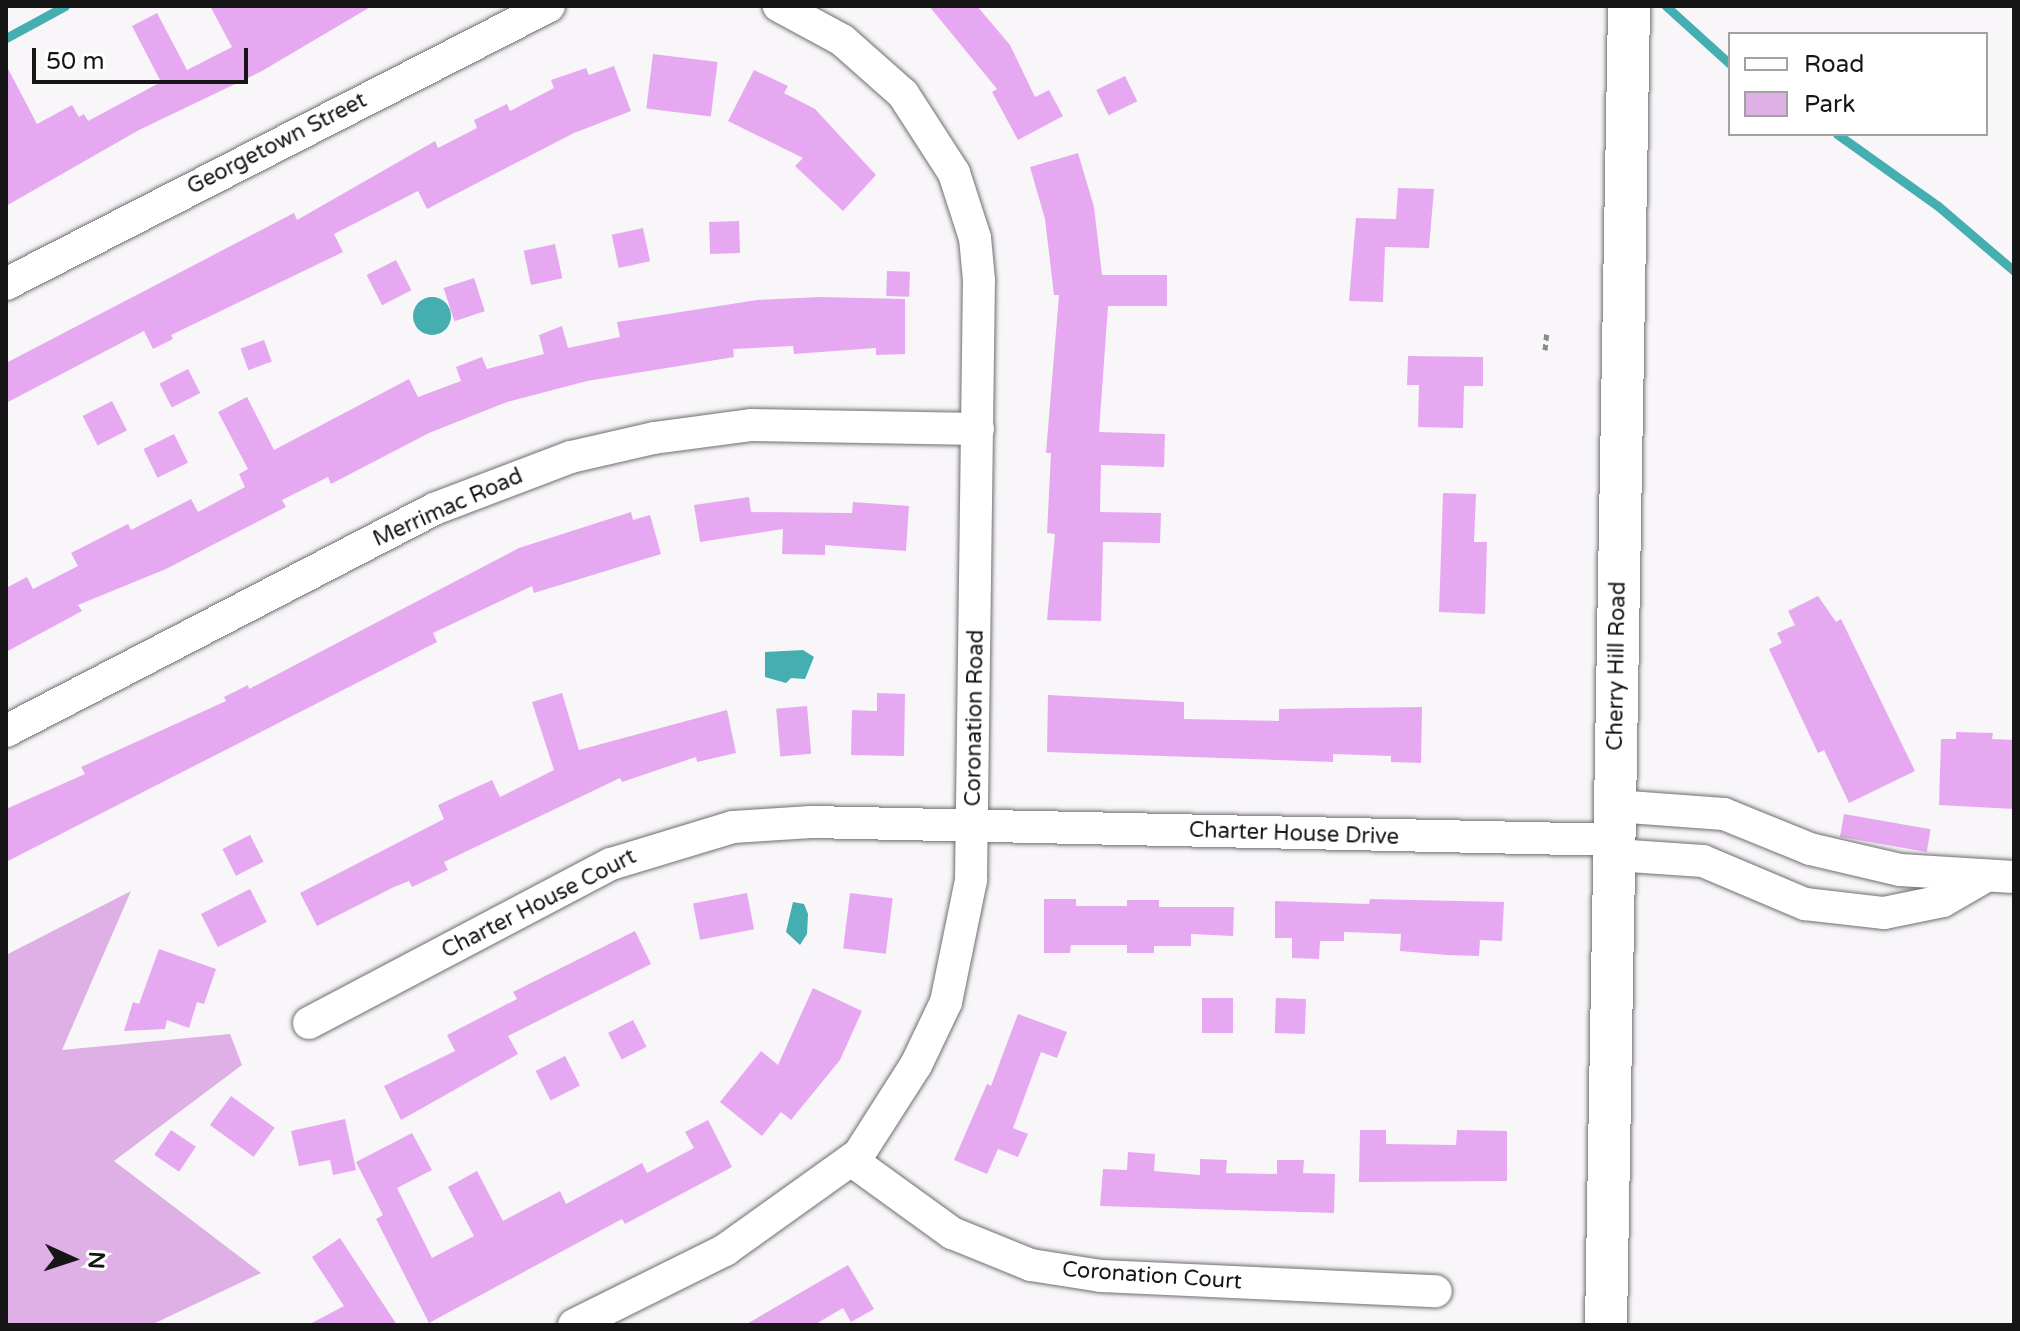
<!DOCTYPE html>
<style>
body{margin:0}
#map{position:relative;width:2020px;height:1331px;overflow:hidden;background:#f8f6f8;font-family:"Varela Round",sans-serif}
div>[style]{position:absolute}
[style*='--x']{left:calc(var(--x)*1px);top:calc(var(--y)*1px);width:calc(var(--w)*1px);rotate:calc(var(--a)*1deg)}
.green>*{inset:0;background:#deb0e6}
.water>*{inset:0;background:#44aeb0}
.round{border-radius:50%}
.stream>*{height:9px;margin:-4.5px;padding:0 4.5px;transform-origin:4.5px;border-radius:4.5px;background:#44aeb0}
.building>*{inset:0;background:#e6a9f1;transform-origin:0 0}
.path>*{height:5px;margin-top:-2.5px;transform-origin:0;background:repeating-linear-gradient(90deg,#8d8c8d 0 6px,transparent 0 10px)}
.roads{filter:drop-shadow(0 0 2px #706e71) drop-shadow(0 0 2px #706e71)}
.minor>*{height:32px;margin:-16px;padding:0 16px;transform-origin:16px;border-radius:16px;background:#fff}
.major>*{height:42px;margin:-21px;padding:0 21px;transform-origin:21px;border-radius:21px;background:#fff}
span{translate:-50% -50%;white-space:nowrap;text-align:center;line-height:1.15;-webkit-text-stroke:6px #fff;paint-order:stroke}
.street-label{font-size:22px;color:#171617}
.frame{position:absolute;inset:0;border:8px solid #171617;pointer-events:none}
.legend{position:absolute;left:1728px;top:32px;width:260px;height:104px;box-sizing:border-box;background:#fff;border:2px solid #a2a2a2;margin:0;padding:10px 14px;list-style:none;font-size:24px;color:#171617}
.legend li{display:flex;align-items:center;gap:16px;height:40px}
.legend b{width:40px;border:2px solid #a2a2a2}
.north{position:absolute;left:32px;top:1219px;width:80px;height:80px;-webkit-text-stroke:6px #fff;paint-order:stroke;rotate:93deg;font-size:22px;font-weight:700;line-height:32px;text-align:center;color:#171617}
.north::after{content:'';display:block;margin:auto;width:28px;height:36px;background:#171617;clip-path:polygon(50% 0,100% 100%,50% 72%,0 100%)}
.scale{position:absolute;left:32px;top:48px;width:216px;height:36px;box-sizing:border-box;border:4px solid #171617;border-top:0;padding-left:10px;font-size:24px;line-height:28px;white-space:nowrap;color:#171617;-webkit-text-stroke:6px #fff;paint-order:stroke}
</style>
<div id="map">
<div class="green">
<i style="clip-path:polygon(131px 891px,62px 1050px,230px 1034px,242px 1065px,114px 1161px,261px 1273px,151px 1325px,6px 1325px,6px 955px)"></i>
</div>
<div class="water">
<i class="round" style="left:413px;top:297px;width:38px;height:38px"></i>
<i style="clip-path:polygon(803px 650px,814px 657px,805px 679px,791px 678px,786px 683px,765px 677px,765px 652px)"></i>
<i style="clip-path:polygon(793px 902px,804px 904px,808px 914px,807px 934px,800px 945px,786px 932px)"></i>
</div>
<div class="stream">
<i style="--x:1666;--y:6;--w:86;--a:42.2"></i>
<i style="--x:6;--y:38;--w:67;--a:-28.5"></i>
<i style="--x:1837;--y:134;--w:124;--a:35.5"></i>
<i style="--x:1938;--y:206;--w:100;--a:40.5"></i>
</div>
<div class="building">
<i style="clip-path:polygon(210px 6px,372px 6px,262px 71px,139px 130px,6px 206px,6px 65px,37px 124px,72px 105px,79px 117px,84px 114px,88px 121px,161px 82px,132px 26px,157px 13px,187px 70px,232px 47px)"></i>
<i style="clip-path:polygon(929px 6px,977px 6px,1010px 45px,1035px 97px,1049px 90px,1063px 116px,1018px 140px,992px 92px,997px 89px)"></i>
<i style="left:653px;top:54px;width:65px;height:55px;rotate:7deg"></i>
<i style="clip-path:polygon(614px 66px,631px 111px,574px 133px,427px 209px,418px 191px,334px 234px,343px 252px,171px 335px,173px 339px,153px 349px,144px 331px,6px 403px,6px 363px,294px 213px,297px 220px,435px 141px,438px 148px,477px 128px,474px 120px,507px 104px,510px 111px,554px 88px,551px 80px,586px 68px,589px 75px)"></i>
<i style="clip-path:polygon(754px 70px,788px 86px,784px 93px,815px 109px,876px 175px,843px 211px,795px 166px,803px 158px,728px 121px)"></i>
<i style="left:1125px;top:76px;width:28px;height:32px;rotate:64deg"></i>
<i style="clip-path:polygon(1078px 153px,1094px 207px,1102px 275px,1167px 275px,1167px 306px,1108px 306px,1099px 432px,1165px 434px,1164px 467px,1101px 465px,1100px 512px,1161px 513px,1160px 543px,1103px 542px,1101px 621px,1047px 620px,1055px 534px,1047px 533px,1051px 453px,1046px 453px,1059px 295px,1054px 295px,1045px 219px,1030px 167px)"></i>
<i style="clip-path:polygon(1398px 188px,1434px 189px,1429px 248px,1385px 247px,1383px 302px,1349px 301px,1356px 218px,1396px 219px)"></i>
<i style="left:739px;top:221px;width:32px;height:30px;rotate:88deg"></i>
<i style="left:643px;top:228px;width:34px;height:32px;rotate:78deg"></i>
<i style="left:555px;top:244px;width:35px;height:32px;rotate:78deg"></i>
<i style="left:396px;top:260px;width:34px;height:33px;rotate:63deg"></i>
<i style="left:887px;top:271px;width:23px;height:25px;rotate:2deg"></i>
<i style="left:474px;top:278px;width:35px;height:32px;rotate:72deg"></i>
<i style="clip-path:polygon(820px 297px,905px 299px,905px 354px,876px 355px,876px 348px,794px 354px,793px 346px,733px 349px,734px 357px,587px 381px,507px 402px,429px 433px,331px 484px,328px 477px,282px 500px,286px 507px,166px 569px,78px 605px,82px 611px,6px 652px,6px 588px,27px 577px,33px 589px,78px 566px,71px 553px,128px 524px,131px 530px,191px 499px,198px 512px,245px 487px,239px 474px,248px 469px,218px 412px,247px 397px,274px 450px,409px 379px,418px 397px,461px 381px,456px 367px,482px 357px,487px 369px,544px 354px,539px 335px,562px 326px,568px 348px,620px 337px,617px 322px,757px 300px)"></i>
<i style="left:264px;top:340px;width:23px;height:25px;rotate:70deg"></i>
<i style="clip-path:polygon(1408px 356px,1483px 357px,1483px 386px,1464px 386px,1463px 428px,1418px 427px,1419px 385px,1407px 385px)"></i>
<i style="left:188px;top:369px;width:27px;height:32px;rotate:63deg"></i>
<i style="left:112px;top:401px;width:33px;height:33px;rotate:63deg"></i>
<i style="left:174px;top:434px;width:32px;height:34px;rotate:64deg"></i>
<i style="clip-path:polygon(1443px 493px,1476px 494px,1474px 542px,1487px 542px,1485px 614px,1439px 612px)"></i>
<i style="clip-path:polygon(749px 497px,751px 512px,852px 513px,853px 502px,909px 506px,906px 551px,825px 545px,825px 555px,782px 554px,783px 529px,700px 542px,694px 505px)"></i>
<i style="clip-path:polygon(631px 512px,633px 520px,650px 515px,661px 554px,534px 593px,532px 586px,433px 633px,437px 642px,6px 862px,6px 809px,85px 774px,81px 767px,226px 701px,224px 697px,248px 685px,249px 689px,519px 548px)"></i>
<i style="clip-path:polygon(1818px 596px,1836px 622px,1841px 619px,1915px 771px,1849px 803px,1824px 750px,1818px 753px,1769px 649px,1782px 643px,1777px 633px,1795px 625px,1788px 611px)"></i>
<i style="clip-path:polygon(562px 693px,579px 750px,727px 710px,736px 753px,697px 762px,696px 757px,622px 782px,620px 778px,444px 862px,448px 870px,412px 887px,409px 881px,394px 887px,317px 926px,300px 893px,444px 819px,438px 805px,492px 780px,500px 797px,554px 770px,532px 702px)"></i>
<i style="clip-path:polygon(877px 693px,905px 694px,904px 756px,851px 755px,852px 710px,877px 711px)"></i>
<i style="clip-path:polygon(1048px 695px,1184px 702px,1184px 719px,1279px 721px,1279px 709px,1422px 707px,1421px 763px,1391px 762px,1391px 756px,1333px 754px,1333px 762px,1047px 752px)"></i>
<i style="left:807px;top:706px;width:48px;height:31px;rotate:85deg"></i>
<i style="clip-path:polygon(1956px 732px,1993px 733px,1992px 739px,2014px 740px,2014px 809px,1939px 805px,1941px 739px,1956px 739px)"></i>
<i style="left:1844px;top:814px;width:88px;height:23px;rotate:10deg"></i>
<i style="left:250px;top:835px;width:30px;height:31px;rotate:63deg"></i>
<i style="left:250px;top:889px;width:37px;height:55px;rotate:63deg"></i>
<i style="left:747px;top:893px;width:37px;height:55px;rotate:79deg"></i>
<i style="left:850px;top:893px;width:43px;height:56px;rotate:7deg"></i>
<i style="clip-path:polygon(1044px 899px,1076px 899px,1076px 906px,1127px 906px,1127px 900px,1159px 900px,1159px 907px,1234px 907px,1233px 936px,1191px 934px,1191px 946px,1154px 946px,1154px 953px,1127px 953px,1127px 945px,1071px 945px,1070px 953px,1044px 953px)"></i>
<i style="clip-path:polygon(1370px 899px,1504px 902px,1502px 941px,1480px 940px,1479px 956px,1447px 955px,1400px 951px,1401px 934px,1344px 932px,1344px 941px,1320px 941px,1319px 959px,1292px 958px,1292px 938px,1275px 938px,1275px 901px,1369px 904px)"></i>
<i style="clip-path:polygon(635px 931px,651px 964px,508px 1036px,518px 1054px,401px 1120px,384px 1086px,455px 1051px,447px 1035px,517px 999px,513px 992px)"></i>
<i style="clip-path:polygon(159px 949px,216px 969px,204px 1004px,197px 1002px,189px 1028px,167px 1020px,165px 1029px,124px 1031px,133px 1002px,139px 1004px)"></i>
<i style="clip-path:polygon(813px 988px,862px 1011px,840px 1060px,791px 1120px,781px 1112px,762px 1136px,720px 1102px,761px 1051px,778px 1065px)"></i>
<i style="left:1202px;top:998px;width:31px;height:35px"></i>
<i style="left:1276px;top:998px;width:30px;height:35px;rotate:2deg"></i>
<i style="clip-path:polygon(1018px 1014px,1067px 1032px,1057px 1058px,1041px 1052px,1013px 1128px,1028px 1134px,1018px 1157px,998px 1149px,987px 1174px,954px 1160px,987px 1084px,991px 1086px)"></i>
<i style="left:633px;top:1020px;width:30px;height:28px;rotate:63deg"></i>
<i style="left:565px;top:1056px;width:33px;height:33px;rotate:63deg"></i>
<i style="left:231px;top:1096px;width:54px;height:36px;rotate:36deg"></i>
<i style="clip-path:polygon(345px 1119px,356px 1170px,333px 1175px,330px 1160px,299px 1166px,291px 1131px)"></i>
<i style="clip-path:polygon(708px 1120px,732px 1167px,625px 1224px,622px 1219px,429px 1323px,376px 1219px,383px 1215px,356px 1162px,412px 1133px,432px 1170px,397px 1188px,432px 1258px,474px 1236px,448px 1187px,477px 1171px,503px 1221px,560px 1191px,566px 1204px,642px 1163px,647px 1173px,694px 1148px,685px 1132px)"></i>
<i style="left:171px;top:1130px;width:30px;height:30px;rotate:34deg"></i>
<i style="clip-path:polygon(1360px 1130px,1386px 1130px,1386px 1144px,1456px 1145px,1457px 1130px,1507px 1131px,1507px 1181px,1359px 1182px)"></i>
<i style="clip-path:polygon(1128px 1152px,1155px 1154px,1154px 1171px,1200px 1175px,1200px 1159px,1227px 1160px,1226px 1173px,1277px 1174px,1277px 1160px,1304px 1160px,1303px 1173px,1335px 1174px,1334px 1213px,1100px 1206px,1103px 1169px,1127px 1170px)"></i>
<i style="clip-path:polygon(340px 1238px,397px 1325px,308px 1325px,344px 1306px,312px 1257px)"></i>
<i style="clip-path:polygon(848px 1265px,874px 1309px,851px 1322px,843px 1308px,814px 1325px,745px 1325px)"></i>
</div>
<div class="path">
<i style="--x:1545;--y:350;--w:19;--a:-84"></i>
</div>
<div class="roads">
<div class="minor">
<i style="--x:6;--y:284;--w:610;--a:-27.11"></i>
<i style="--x:6;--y:731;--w:482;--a:-27.4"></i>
<i style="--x:434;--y:509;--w:147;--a:-20.8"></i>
<i style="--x:571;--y:457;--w:85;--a:-12.9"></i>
<i style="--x:654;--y:438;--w:99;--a:-7.6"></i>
<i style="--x:752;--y:425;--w:226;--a:1"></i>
<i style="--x:1615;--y:806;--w:109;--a:4.2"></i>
<i style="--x:1724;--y:814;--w:93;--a:22.1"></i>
<i style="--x:1810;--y:849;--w:92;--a:13.1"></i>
<i style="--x:1900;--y:870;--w:114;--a:3.5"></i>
<i style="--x:1615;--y:855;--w:88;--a:3.9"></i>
<i style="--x:1703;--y:861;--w:111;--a:22.9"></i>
<i style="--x:1805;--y:904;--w:80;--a:6.5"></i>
<i style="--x:1884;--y:913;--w:60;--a:-11.5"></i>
<i style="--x:1943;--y:901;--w:50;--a:-30.2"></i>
<i style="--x:309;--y:1023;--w:341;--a:-27.8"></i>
<i style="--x:611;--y:864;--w:127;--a:-16.9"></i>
<i style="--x:733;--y:827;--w:78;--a:-3.7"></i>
<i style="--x:811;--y:822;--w:803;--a:1.28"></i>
<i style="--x:851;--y:1160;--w:125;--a:35.9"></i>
<i style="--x:952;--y:1233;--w:85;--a:22.1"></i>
<i style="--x:1031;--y:1265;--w:71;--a:8.9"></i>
<i style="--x:1101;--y:1276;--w:335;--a:2.6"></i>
<i style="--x:574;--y:1325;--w:169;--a:-26.4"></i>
<i style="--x:725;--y:1250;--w:165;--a:-35.6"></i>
<i style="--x:859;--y:1154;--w:106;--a:-57.4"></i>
<i style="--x:916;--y:1065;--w:70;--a:-64.5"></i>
<i style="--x:946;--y:1002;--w:125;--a:-78.4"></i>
<i style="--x:971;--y:880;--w:600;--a:-89.24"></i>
<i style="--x:979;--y:280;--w:42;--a:-95.4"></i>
<i style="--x:975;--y:238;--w:68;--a:-107.9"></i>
<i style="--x:954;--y:173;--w:94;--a:-122.8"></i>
<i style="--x:903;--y:94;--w:81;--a:-138.5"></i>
<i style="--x:842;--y:40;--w:72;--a:-151.6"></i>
</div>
<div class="major">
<i style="--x:1606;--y:1325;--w:1319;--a:-89"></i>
</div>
</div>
<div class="street-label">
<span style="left:277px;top:144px;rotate:-27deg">Georgetown Street</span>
<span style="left:448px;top:508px;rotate:-24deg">Merrimac Road</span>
<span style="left:1617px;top:666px;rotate:-89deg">Cherry Hill Road</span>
<span style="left:975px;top:718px;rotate:-89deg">Coronation Road</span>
<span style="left:1294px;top:834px;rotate:2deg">Charter House Drive</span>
<span style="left:539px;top:904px;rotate:-27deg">Charter House Court</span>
<span style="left:1152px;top:1276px;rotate:4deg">Coronation Court</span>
</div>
<div class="frame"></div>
<ul class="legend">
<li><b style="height:10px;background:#fff"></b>Road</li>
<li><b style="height:22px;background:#deb0e6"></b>Park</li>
</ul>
<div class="north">N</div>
<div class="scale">50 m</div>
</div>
